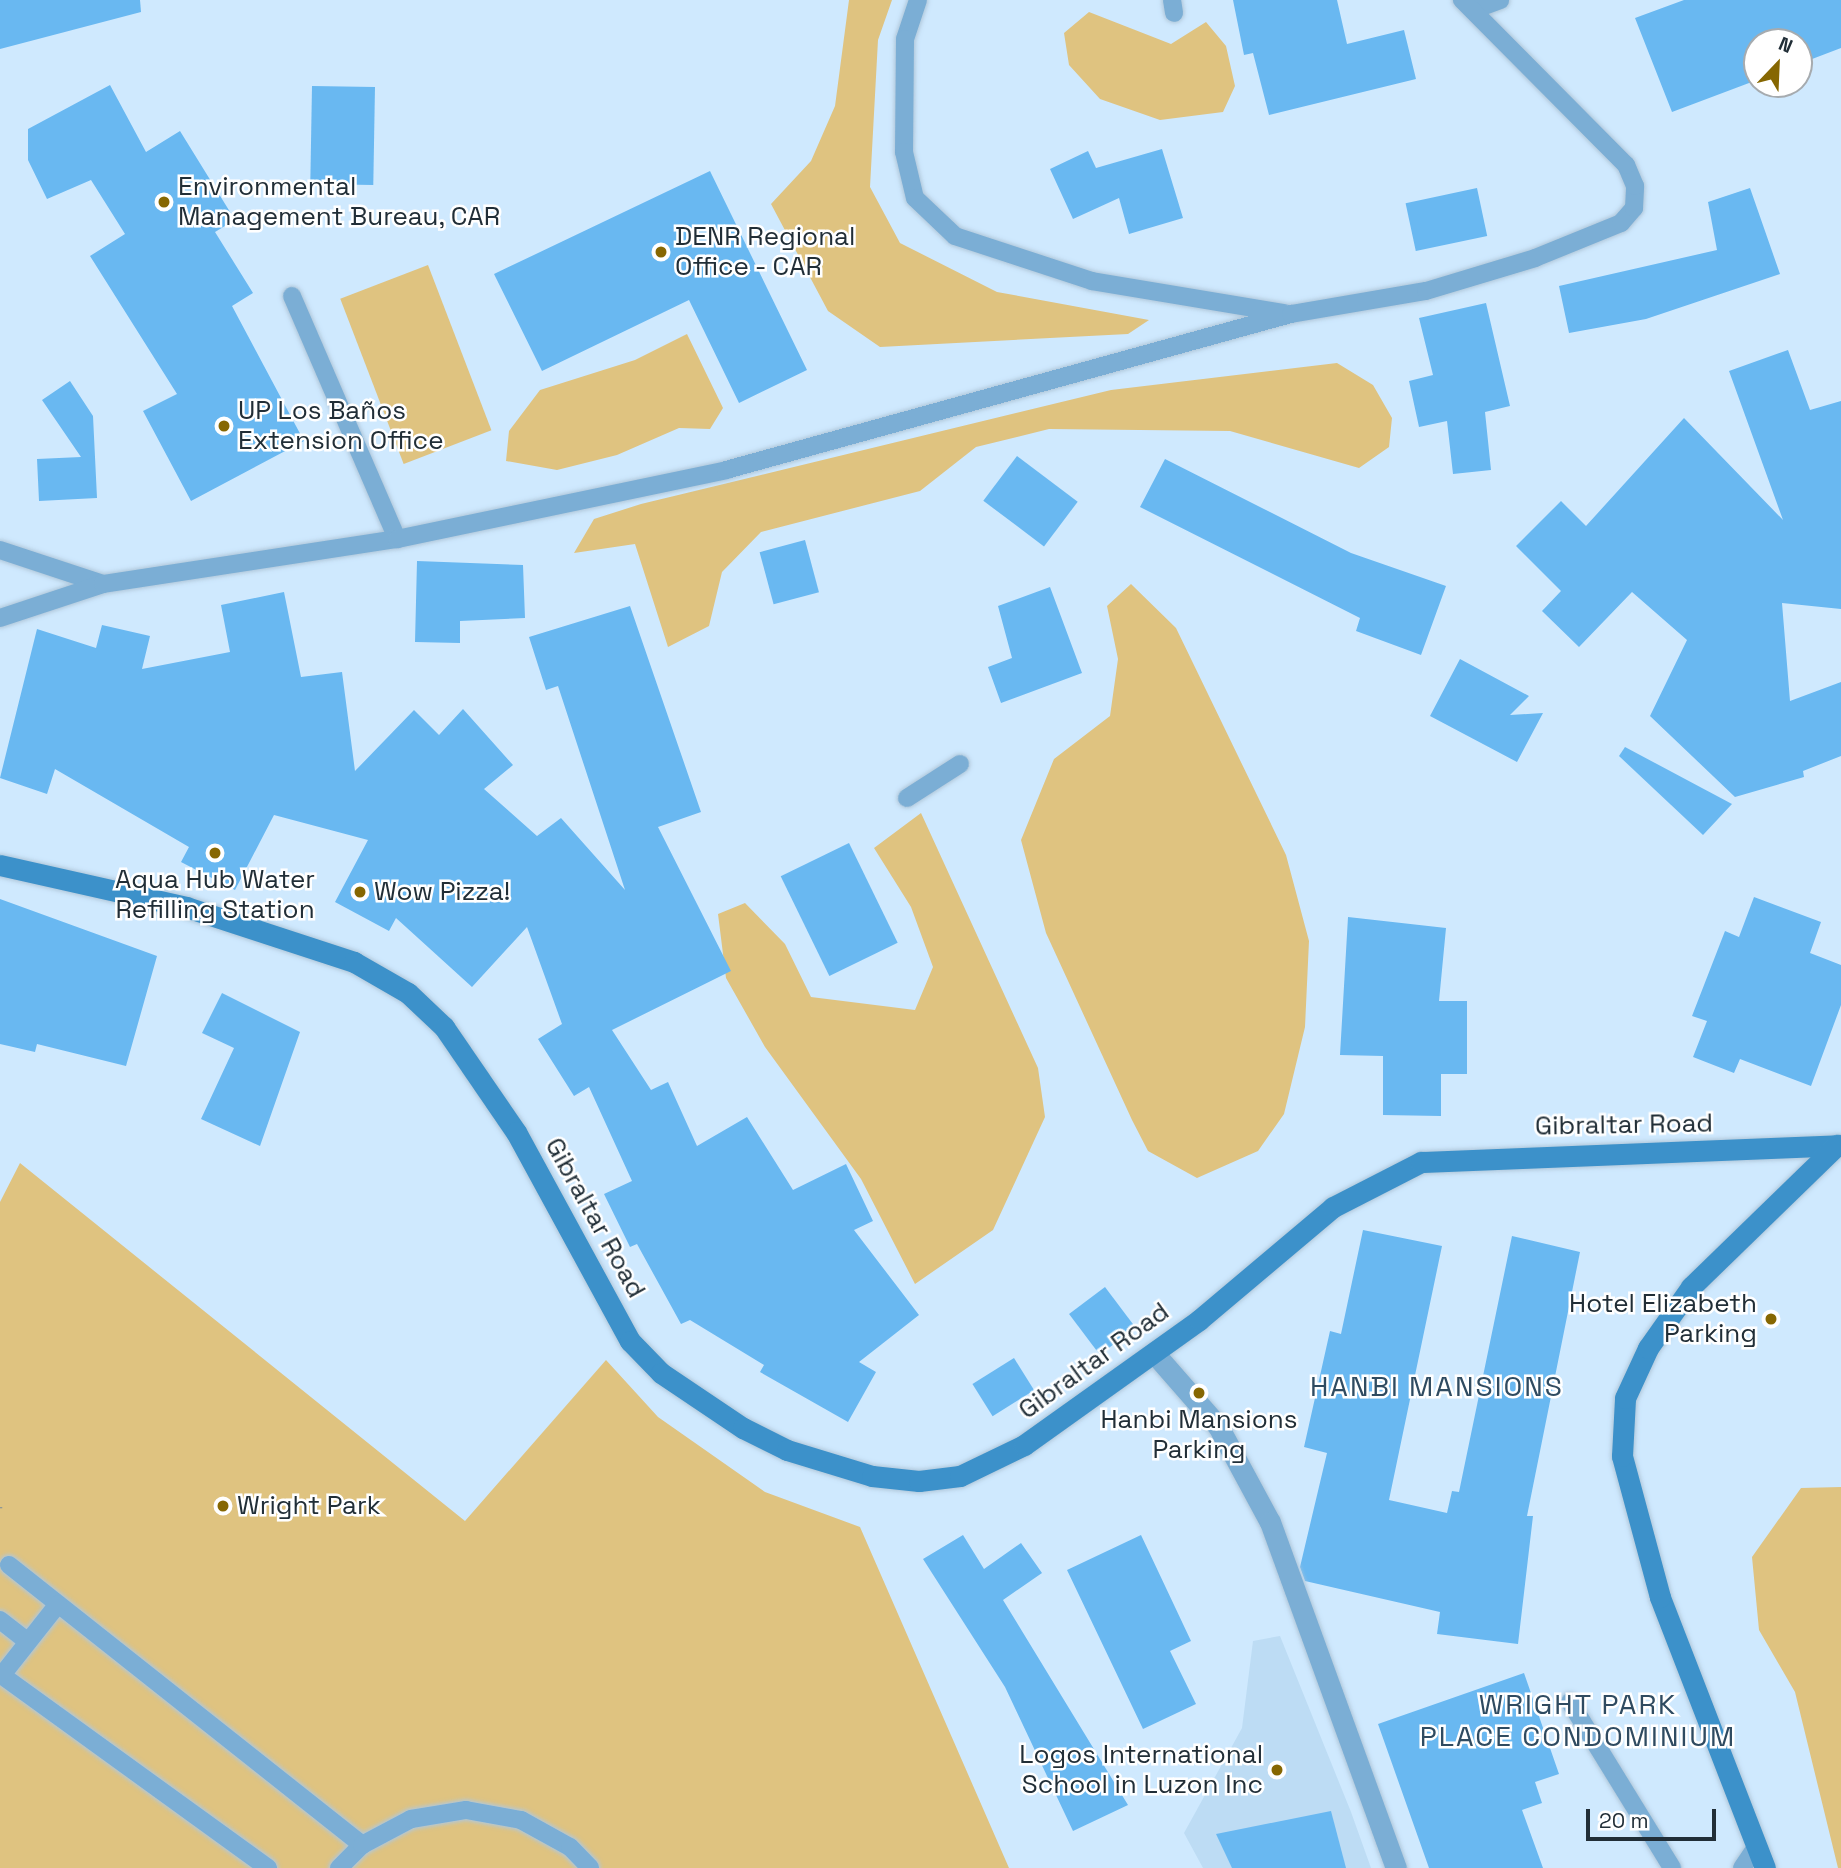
<!DOCTYPE html>
<meta charset="utf-8">
<style>
body{margin:0}
#map{position:relative;width:1841px;height:1868px;overflow:hidden;background:#cfe9fe;font-family:"Space Grotesk",sans-serif}
div>[style]{position:absolute}
[style*='--x']{left:calc(var(--x)*1px);top:calc(var(--y)*1px);width:calc(var(--w)*1px);rotate:calc(var(--a)*1deg)}
.built>*{inset:0;background:#bddcf4}
.green>*{inset:0;background:#dfc380;transform-origin:0 0}
.building>*{inset:0;background:#69b8f1;transform-origin:0 0}
.path>*{height:4.5px;margin-top:-2.25px;transform-origin:0;background:repeating-linear-gradient(90deg,#768a99 0 7px,transparent 0 10.5px)}
.roads{filter:drop-shadow(0 0 2px #b0c7da) drop-shadow(0 0 2px #b0c7da)}
.lane>*{height:18px;margin:-9px;padding:0 9px;transform-origin:9px;border-radius:9px;background:#7baed5}
.street>*{height:21px;margin:-10.5px;padding:0 10.5px;transform-origin:10.5px;border-radius:10.5px;background:#7baed5}
.secondary>*{height:21px;margin:-10.5px;padding:0 10.5px;transform-origin:10.5px;border-radius:10.5px;background:#3c91ca}
.dots>*{width:19px;height:19px;translate:-50% -50%;box-sizing:border-box;border:4px solid #fff;border-radius:50%}
span{translate:-50% -50%;white-space:nowrap;text-align:center;line-height:1.15;-webkit-text-stroke:5px #fff;paint-order:stroke}
.poi-label{font-size:26px;color:#212e37}
.left{translate:0 -50%;text-align:left}
.right{translate:-100% -50%;text-align:right}
.street-label{font-size:26px;color:#212e37}
.neighbourhood-label{font-size:28px;color:#2f4b61;letter-spacing:2px}
.north{position:absolute;left:1743px;top:28px;width:70px;height:70px;box-sizing:border-box;background:#fff;border:2px solid #a6abaf;border-radius:50%;rotate:23deg;font-size:19px;font-weight:700;line-height:28px;text-align:center;color:#212e37}
.north::after{content:'';display:block;margin:auto;width:24px;height:32px;background:#866702;clip-path:polygon(50% 0,100% 100%,50% 72%,0 100%)}
.scale{position:absolute;left:1586px;top:1809px;width:130px;height:32px;box-sizing:border-box;border:4px solid #212e37;border-top:0;padding-left:9px;font-size:21px;line-height:24px;white-space:nowrap;color:#212e37;-webkit-text-stroke:5px #fff;paint-order:stroke}
</style>
<div id="map">
<div class="built">
<i style="clip-path:polygon(1280px 1636px,1351px 1812px,1371px 1868px,1203px 1868px,1184px 1833px,1242px 1728px,1253px 1641px)"></i>
</div>
<div class="green">
<i style="clip-path:polygon(849px 0,892px 0,878px 40px,870px 187px,900px 243px,997px 292px,1149px 320px,1128px 334px,880px 347px,828px 311px,771px 204px,811px 161px,835px 106px)"></i>
<i style="clip-path:polygon(1089px 12px,1171px 44px,1206px 22px,1226px 46px,1235px 86px,1223px 112px,1160px 120px,1100px 99px,1069px 65px,1064px 33px)"></i>
<i style="left:428px;top:265px;width:177px;height:94px;rotate:69deg"></i>
<i style="clip-path:polygon(687px 334px,723px 408px,710px 429px,679px 428px,617px 455px,557px 470px,506px 461px,509px 431px,540px 390px,635px 360px)"></i>
<i style="clip-path:polygon(1337px 363px,1373px 385px,1392px 418px,1389px 447px,1359px 468px,1230px 431px,1049px 429px,976px 447px,920px 491px,761px 532px,722px 572px,709px 626px,668px 647px,635px 544px,574px 553px,594px 519px,641px 504px,1111px 390px)"></i>
<i style="clip-path:polygon(1131px 584px,1176px 628px,1286px 855px,1309px 941px,1305px 1027px,1284px 1114px,1258px 1151px,1197px 1178px,1148px 1151px,1132px 1120px,1046px 933px,1021px 840px,1054px 759px,1110px 716px,1118px 659px,1107px 606px)"></i>
<i style="clip-path:polygon(921px 813px,1038px 1068px,1045px 1117px,993px 1230px,915px 1284px,861px 1179px,765px 1047px,726px 978px,718px 914px,745px 903px,785px 944px,811px 997px,915px 1010px,933px 967px,911px 907px,874px 848px)"></i>
<i style="clip-path:polygon(20px 1163px,465px 1521px,606px 1360px,658px 1417px,765px 1492px,860px 1527px,1009px 1868px,0 1868px,0 1202px)"></i>
<i style="clip-path:polygon(1841px 1487px,1841px 1868px,1838px 1868px,1795px 1692px,1759px 1630px,1752px 1557px,1801px 1488px)"></i>
</div>
<div class="building">
<i style="clip-path:polygon(0 0,140px 0,141px 12px,0 49px)"></i>
<i style="clip-path:polygon(1233px 0,1337px 0,1347px 44px,1404px 30px,1416px 79px,1269px 115px,1253px 53px,1244px 55px)"></i>
<i style="clip-path:polygon(1684px 0,1841px 0,1841px 48px,1799px 64px,1799px 42px,1757px 42px,1757px 80px,1672px 112px,1635px 18px)"></i>
<i style="clip-path:polygon(110px 85px,146px 152px,180px 131px,235px 220px,215px 232px,253px 293px,232px 306px,304px 441px,191px 501px,143px 411px,177px 394px,90px 256px,125px 234px,91px 180px,47px 199px,28px 160px,28px 129px)"></i>
<i style="left:312px;top:86px;width:63px;height:98px;rotate:1deg"></i>
<i style="clip-path:polygon(1162px 149px,1183px 218px,1129px 234px,1119px 198px,1073px 219px,1050px 169px,1088px 151px,1096px 168px)"></i>
<i style="clip-path:polygon(710px 171px,807px 370px,739px 403px,689px 300px,542px 371px,494px 274px)"></i>
<i style="left:1477px;top:188px;width:49px;height:73px;rotate:78deg"></i>
<i style="clip-path:polygon(1750px 188px,1780px 274px,1646px 319px,1569px 333px,1559px 286px,1717px 250px,1708px 202px)"></i>
<i style="clip-path:polygon(1486px 303px,1510px 406px,1485px 412px,1491px 470px,1453px 474px,1447px 421px,1419px 427px,1409px 381px,1433px 375px,1419px 318px)"></i>
<i style="clip-path:polygon(1788px 350px,1810px 410px,1841px 401px,1841px 609px,1782px 603px,1790px 701px,1841px 682px,1841px 756px,1803px 771px,1804px 777px,1735px 797px,1650px 716px,1687px 640px,1632px 592px,1579px 647px,1542px 611px,1561px 591px,1516px 546px,1561px 501px,1586px 526px,1684px 418px,1783px 520px,1729px 371px)"></i>
<i style="clip-path:polygon(70px 381px,93px 416px,97px 498px,39px 501px,37px 459px,81px 457px,42px 400px)"></i>
<i style="left:1017px;top:456px;width:76px;height:56px;rotate:37deg"></i>
<i style="clip-path:polygon(1165px 459px,1351px 553px,1446px 586px,1421px 655px,1356px 631px,1360px 618px,1140px 507px)"></i>
<i style="left:805px;top:540px;width:54px;height:47px;rotate:75deg"></i>
<i style="clip-path:polygon(417px 561px,523px 565px,525px 618px,460px 621px,460px 643px,415px 642px)"></i>
<i style="clip-path:polygon(1050px 587px,1082px 673px,1001px 703px,988px 667px,1012px 658px,998px 606px)"></i>
<i style="clip-path:polygon(284px 592px,301px 677px,342px 672px,355px 771px,414px 710px,439px 735px,463px 709px,513px 765px,484px 789px,537px 836px,561px 818px,625px 890px,558px 686px,546px 690px,529px 637px,630px 606px,701px 812px,658px 827px,731px 971px,612px 1030px,651px 1090px,668px 1082px,697px 1146px,747px 1117px,793px 1190px,846px 1164px,873px 1221px,854px 1230px,919px 1315px,859px 1362px,876px 1372px,848px 1422px,760px 1372px,764px 1365px,690px 1320px,681px 1324px,637px 1244px,630px 1247px,604px 1194px,632px 1181px,589px 1087px,574px 1096px,538px 1039px,562px 1024px,527px 927px,472px 987px,396px 918px,389px 931px,335px 902px,368px 840px,274px 815px,235px 890px,181px 862px,189px 847px,55px 769px,47px 794px,0 778px,37px 629px,96px 648px,102px 625px,150px 636px,142px 669px,230px 652px,221px 605px)"></i>
<i style="clip-path:polygon(1460px 659px,1529px 696px,1510px 715px,1543px 713px,1517px 762px,1430px 716px)"></i>
<i style="clip-path:polygon(1625px 747px,1732px 804px,1703px 835px,1619px 756px)"></i>
<i style="left:849px;top:843px;width:111px;height:76px;rotate:64deg"></i>
<i style="clip-path:polygon(1754px 897px,1821px 922px,1810px 953px,1841px 965px,1841px 1005px,1811px 1086px,1740px 1059px,1734px 1073px,1693px 1057px,1707px 1021px,1692px 1016px,1725px 931px,1739px 937px)"></i>
<i style="clip-path:polygon(0 899px,157px 956px,126px 1066px,37px 1044px,35px 1052px,0 1044px)"></i>
<i style="clip-path:polygon(1348px 917px,1446px 928px,1439px 1001px,1467px 1001px,1467px 1074px,1441px 1074px,1441px 1116px,1383px 1115px,1383px 1056px,1340px 1055px)"></i>
<i style="clip-path:polygon(222px 993px,300px 1032px,260px 1146px,201px 1119px,234px 1048px,202px 1033px)"></i>
<i style="clip-path:polygon(1363px 1230px,1442px 1246px,1389px 1500px,1447px 1513px,1452px 1491px,1459px 1492px,1512px 1236px,1580px 1252px,1527px 1516px,1533px 1516px,1518px 1644px,1437px 1634px,1440px 1612px,1305px 1581px,1300px 1567px,1327px 1453px,1304px 1447px,1330px 1331px,1341px 1334px)"></i>
<i style="left:1105px;top:1287px;width:51px;height:45px;rotate:53deg"></i>
<i style="left:1014px;top:1358px;width:38px;height:49px;rotate:58deg"></i>
<i style="clip-path:polygon(963px 1535px,984px 1569px,1021px 1543px,1042px 1573px,1003px 1600px,1128px 1805px,1073px 1831px,1005px 1687px,923px 1559px)"></i>
<i style="clip-path:polygon(1141px 1535px,1191px 1641px,1170px 1651px,1196px 1704px,1143px 1729px,1067px 1570px)"></i>
<i style="clip-path:polygon(1524px 1673px,1559px 1774px,1535px 1782px,1542px 1803px,1522px 1810px,1543px 1868px,1429px 1868px,1378px 1724px)"></i>
<i style="clip-path:polygon(1331px 1811px,1346px 1868px,1232px 1868px,1216px 1834px)"></i>
</div>
<div class="path">
<i style="--x:0;--y:1507;--w:1;--a:90"></i>
</div>
<div class="roads">
<div class="lane">
<i style="--x:918;--y:0;--w:41;--a:108.4"></i>
<i style="--x:905;--y:39;--w:113;--a:90.5"></i>
<i style="--x:904;--y:152;--w:47;--a:76.6"></i>
<i style="--x:915;--y:198;--w:55;--a:43.5"></i>
<i style="--x:955;--y:236;--w:144;--a:18.2"></i>
<i style="--x:1092;--y:281;--w:195;--a:9.5"></i>
<i style="--x:1172;--y:0;--w:13;--a:81"></i>
<i style="--x:1473;--y:10;--w:29;--a:-20"></i>
<i style="--x:292;--y:296;--w:265;--a:66.6"></i>
<i style="--x:0;--y:550;--w:108;--a:18.3"></i>
<i style="--x:0;--y:618;--w:108;--a:-18.3"></i>
<i style="--x:103;--y:584;--w:297;--a:-8.7"></i>
<i style="--x:397;--y:539;--w:336;--a:-11.8"></i>
<i style="--x:726;--y:470;--w:586;--a:-15.44"></i>
<i style="--x:1291;--y:314;--w:137;--a:-9.7"></i>
<i style="--x:1426;--y:291;--w:114;--a:-16.8"></i>
<i style="--x:1535;--y:258;--w:93;--a:-22.1"></i>
<i style="--x:1621;--y:223;--w:20;--a:-49"></i>
<i style="--x:1634;--y:208;--w:22;--a:-87"></i>
<i style="--x:1635;--y:186;--w:23;--a:-113"></i>
<i style="--x:1626;--y:165;--w:233;--a:-134.8"></i>
<i style="--x:907;--y:798;--w:63;--a:-32.7"></i>
<i style="--x:9;--y:1565;--w:451;--a:38.4"></i>
<i style="--x:0;--y:1620;--w:34;--a:38"></i>
<i style="--x:0;--y:1674;--w:331;--a:35.9"></i>
<i style="--x:2;--y:1675;--w:90;--a:-51.7"></i>
<i style="--x:1570;--y:1702;--w:195;--a:58.4"></i>
<i style="--x:339;--y:1868;--w:33;--a:-45"></i>
<i style="--x:362;--y:1845;--w:55;--a:-28"></i>
<i style="--x:411;--y:1819;--w:56;--a:-9.3"></i>
<i style="--x:466;--y:1810;--w:56;--a:10.3"></i>
<i style="--x:521;--y:1820;--w:56;--a:28.9"></i>
<i style="--x:570;--y:1847;--w:29;--a:46"></i>
<i style="--x:1742;--y:1868;--w:25;--a:-56"></i>
</div>
<div class="street">
<i style="--x:1154;--y:1353;--w:97;--a:48.8"></i>
<i style="--x:1218;--y:1426;--w:109;--a:61.6"></i>
<i style="--x:1270;--y:1522;--w:368;--a:70"></i>
</div>
<div class="secondary">
<i style="--x:0;--y:865;--w:191;--a:12.7"></i>
<i style="--x:186;--y:907;--w:177;--a:18.1"></i>
<i style="--x:354;--y:962;--w:62;--a:29.9"></i>
<i style="--x:408;--y:993;--w:50;--a:43.4"></i>
<i style="--x:444;--y:1027;--w:127;--a:55.6"></i>
<i style="--x:516;--y:1132;--w:238;--a:61.4"></i>
<i style="--x:630;--y:1341;--w:45;--a:45.9"></i>
<i style="--x:661;--y:1373;--w:99;--a:33.9"></i>
<i style="--x:743;--y:1428;--w:49;--a:26.6"></i>
<i style="--x:787;--y:1450;--w:89;--a:17"></i>
<i style="--x:872;--y:1476;--w:47;--a:6.1"></i>
<i style="--x:919;--y:1481;--w:41;--a:-7"></i>
<i style="--x:960;--y:1476;--w:71;--a:-25.8"></i>
<i style="--x:1024;--y:1445;--w:215;--a:-35.5"></i>
<i style="--x:1199;--y:1320;--w:175;--a:-40.1"></i>
<i style="--x:1333;--y:1207;--w:99;--a:-27.1"></i>
<i style="--x:1421;--y:1162;--w:420;--a:-2.3"></i>
<i style="--x:1765;--y:1868;--w:291;--a:-111.2"></i>
<i style="--x:1660;--y:1597;--w:146;--a:-105.1"></i>
<i style="--x:1622;--y:1456;--w:58;--a:-87"></i>
<i style="--x:1625;--y:1398;--w:55;--a:-65.3"></i>
<i style="--x:1648;--y:1348;--w:75;--a:-54.8"></i>
<i style="--x:1691;--y:1287;--w:204;--a:-44.2"></i>
</div>
</div>
<div class="dots">
<i style="left:164px;top:202px;background:#866702"></i>
<i style="left:661px;top:252px;background:#866702"></i>
<i style="left:224px;top:426px;background:#866702"></i>
<i style="left:215px;top:853px;background:#866702"></i>
<i style="left:360px;top:892px;background:#866702"></i>
<i style="left:1771px;top:1319px;background:#866702"></i>
<i style="left:1199px;top:1393px;background:#866702"></i>
<i style="left:223px;top:1506px;background:#866702"></i>
<i style="left:1277px;top:1770px;background:#866702"></i>
</div>
<div class="poi-label">
<span class="left" style="left:178px;top:202px">Environmental<br>Management Bureau, CAR</span>
<span class="left" style="left:675px;top:252px">DENR Regional<br>Office - CAR</span>
<span class="left" style="left:238px;top:426px">UP Los Baños<br>Extension Office</span>
<span style="left:215px;top:895px">Aqua Hub Water<br>Refilling Station</span>
<span class="left" style="left:374px;top:892px">Wow Pizza!</span>
<span class="right" style="left:1757px;top:1319px">Hotel Elizabeth<br>Parking</span>
<span style="left:1199px;top:1435px">Hanbi Mansions<br>Parking</span>
<span class="left" style="left:237px;top:1506px">Wright Park</span>
<span class="right" style="left:1263px;top:1770px">Logos International<br>School in Luzon Inc</span>
</div>
<div class="street-label">
<span style="left:1624px;top:1125px;rotate:-1deg">Gibraltar Road</span>
<span style="left:595px;top:1218px;rotate:61deg">Gibraltar Road</span>
<span style="left:1094px;top:1361px;rotate:-36deg">Gibraltar Road</span>
</div>
<div class="neighbourhood-label">
<span style="left:1437px;top:1386px">HANBI MANSIONS</span>
<span style="left:1578px;top:1720px">WRIGHT PARK<br>PLACE CONDOMINIUM</span>
</div>
<div class="north">N</div>
<div class="scale">20 m</div>
</div>
